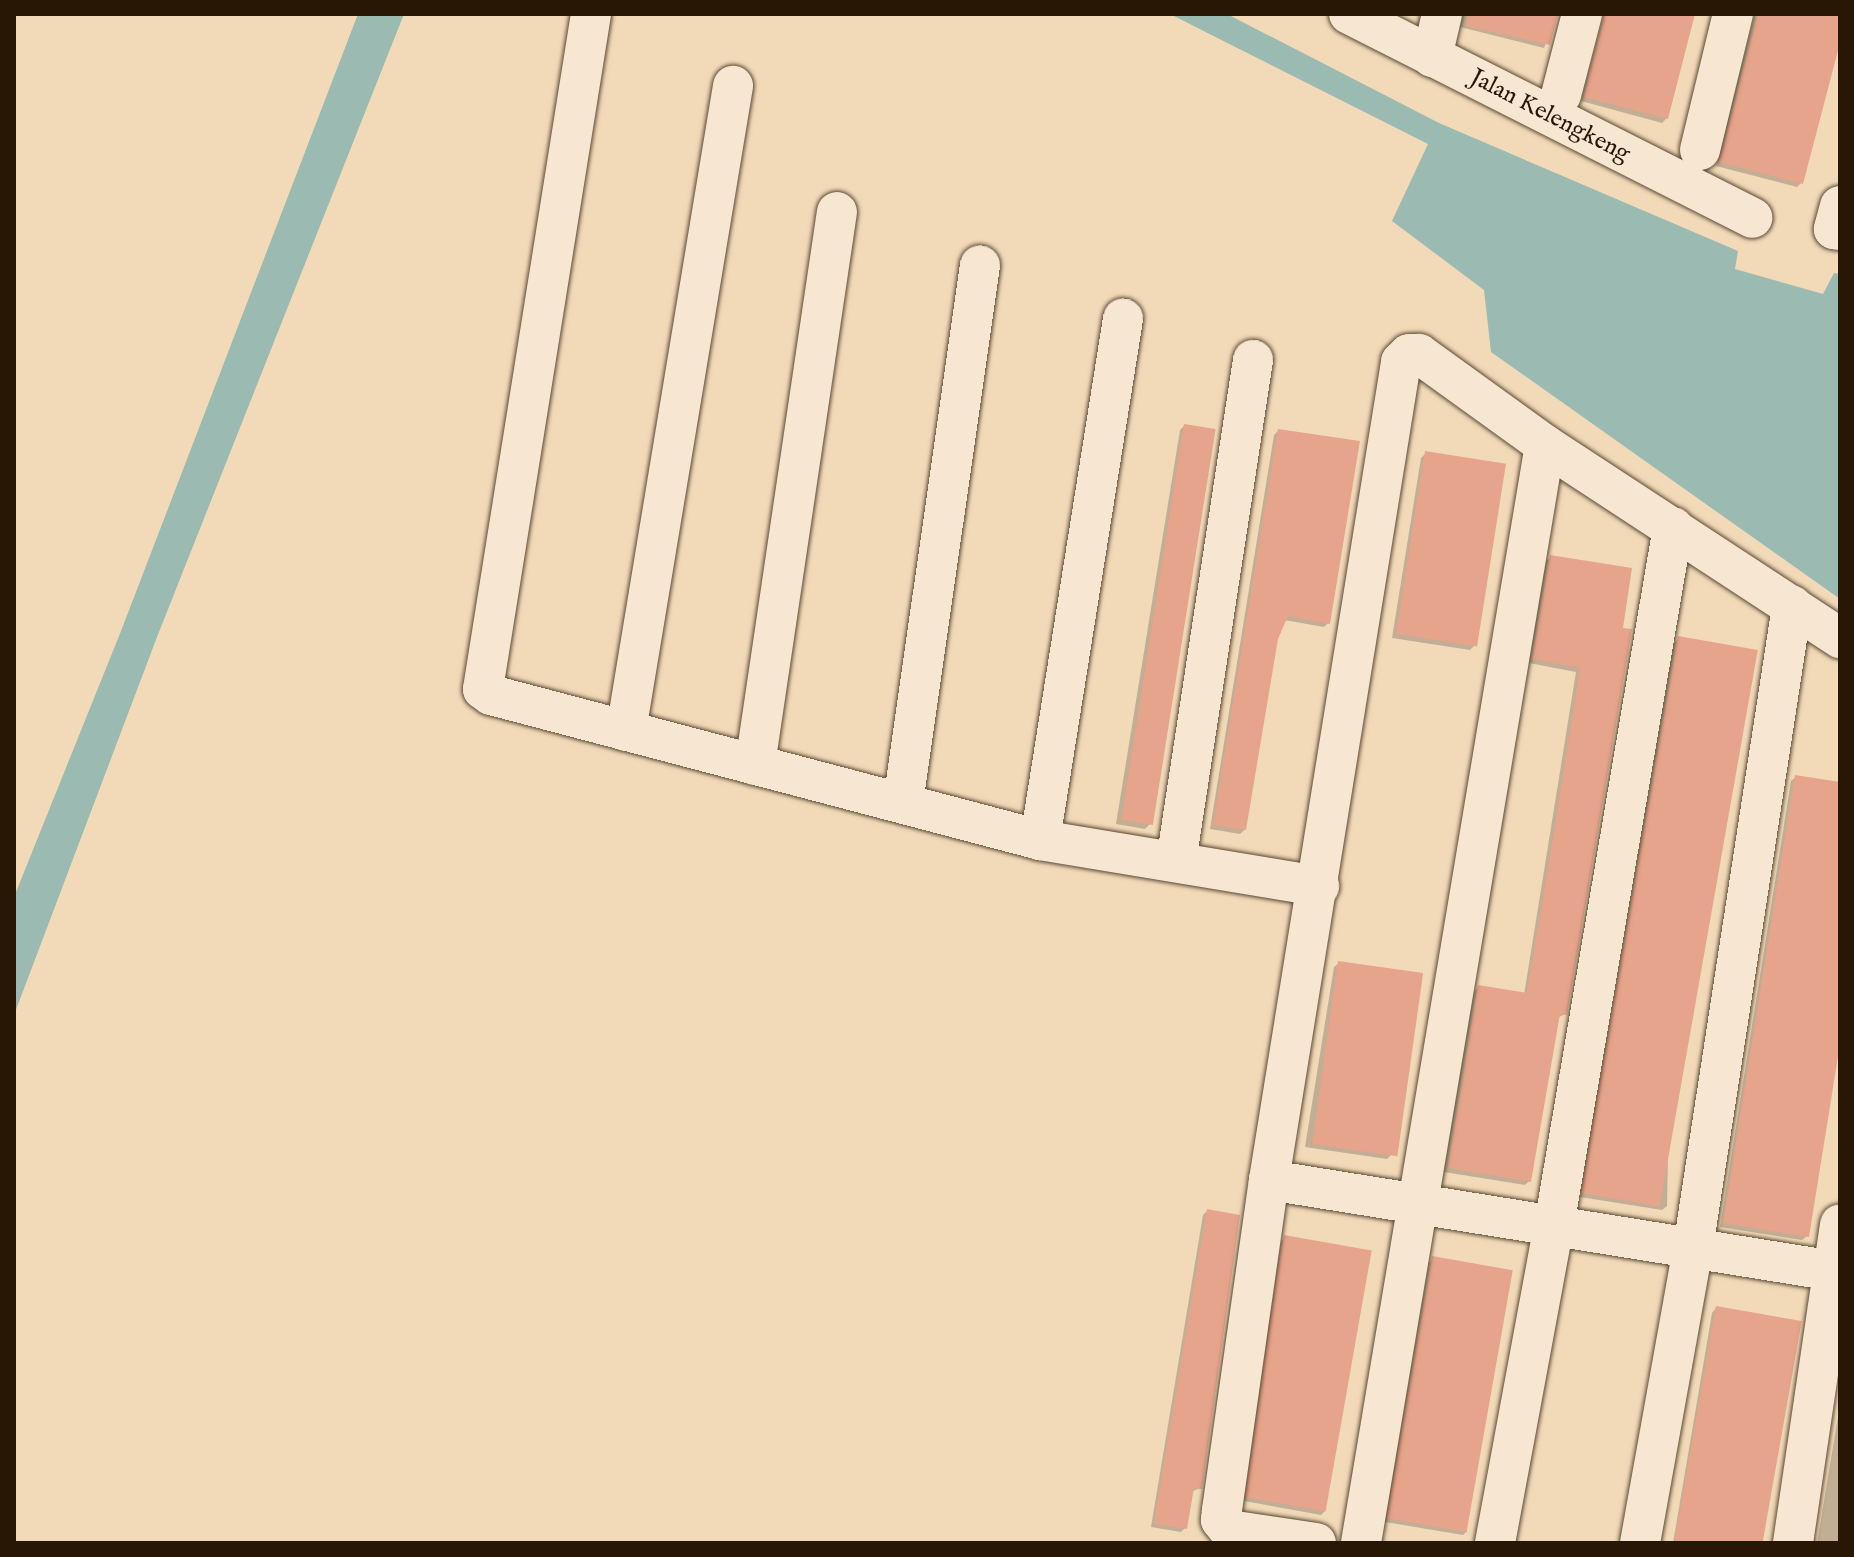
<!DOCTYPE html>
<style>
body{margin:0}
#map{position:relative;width:1854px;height:1557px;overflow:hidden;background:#f2dab9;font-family:"IM FELL English",serif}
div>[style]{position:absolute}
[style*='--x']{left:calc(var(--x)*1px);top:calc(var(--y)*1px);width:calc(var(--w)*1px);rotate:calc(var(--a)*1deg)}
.water>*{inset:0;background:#9bbab2}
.shadow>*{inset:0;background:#0003}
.building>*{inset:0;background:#e7a48c;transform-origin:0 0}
.roads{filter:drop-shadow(0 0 2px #5b4833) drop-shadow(0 0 2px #5b4833)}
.minor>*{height:40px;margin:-20px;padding:0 20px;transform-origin:20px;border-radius:20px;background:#f7e7d2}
span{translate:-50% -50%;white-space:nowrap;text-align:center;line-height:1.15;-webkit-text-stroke:6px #f7e7d2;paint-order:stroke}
.street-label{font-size:24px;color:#291706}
.frame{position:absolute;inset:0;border:16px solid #291706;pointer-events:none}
</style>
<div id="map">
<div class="water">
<i style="clip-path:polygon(358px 14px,404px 14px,157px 637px,14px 1015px,14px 897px,121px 631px)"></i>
<i style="clip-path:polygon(1170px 14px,1227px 14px,1439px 123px,1738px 251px,1735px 269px,1823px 294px,1834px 273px,1840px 274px,1840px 599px,1491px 352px,1484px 290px,1392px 221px,1428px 144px)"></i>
</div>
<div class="shadow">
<i style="clip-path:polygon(1463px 14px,1558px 14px,1544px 48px,1460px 27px)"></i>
<i style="clip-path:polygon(1604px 14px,1694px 14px,1667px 118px,1662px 123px,1581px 101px)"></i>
<i style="clip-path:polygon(1755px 14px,1840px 14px,1840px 33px,1801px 183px,1797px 187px,1716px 166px)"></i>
<i style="clip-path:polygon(1184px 426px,1150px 824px,1145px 829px,1116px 824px,1180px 430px)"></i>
<i style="clip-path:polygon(1278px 431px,1328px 623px,1324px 627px,1284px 620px,1276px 639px,1245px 829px,1240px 834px,1210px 829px,1274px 435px)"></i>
<i style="clip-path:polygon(1426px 453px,1474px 646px,1470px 650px,1392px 638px,1421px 458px)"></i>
<i style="clip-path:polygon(1551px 557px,1629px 570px,1565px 1014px,1557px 1018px,1529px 1181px,1525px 1185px,1444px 1172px,1474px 992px,1478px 987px,1524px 995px,1576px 672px,1529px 663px,1546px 561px)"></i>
<i style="clip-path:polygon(1678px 639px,1667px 1206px,1662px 1210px,1580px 1197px,1674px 643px)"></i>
<i style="clip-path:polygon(1796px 777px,1840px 784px,1840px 1030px,1807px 1236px,1802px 1240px,1720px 1227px,1791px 781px)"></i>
<i style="clip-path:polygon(1339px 963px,1391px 1155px,1387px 1159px,1305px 1147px,1334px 967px)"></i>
<i style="clip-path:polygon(1207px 1211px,1200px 1488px,1191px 1492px,1185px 1528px,1181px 1532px,1151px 1527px,1203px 1215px)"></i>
<i style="clip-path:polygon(1285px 1237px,1326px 1510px,1321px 1515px,1244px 1501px,1281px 1242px)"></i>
<i style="clip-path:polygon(1433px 1259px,1467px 1531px,1463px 1535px,1385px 1522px,1429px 1263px)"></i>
<i style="clip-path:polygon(1716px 1308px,1799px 1323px,1762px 1543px,1673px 1543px,1712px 1313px)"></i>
<i style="clip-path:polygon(1840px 1405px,1840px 1543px,1817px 1543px)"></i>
</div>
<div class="building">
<i style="clip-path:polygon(1468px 14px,1558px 14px,1550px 45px,1466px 26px)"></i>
<i style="clip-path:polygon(1604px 14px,1695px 14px,1668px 119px,1584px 97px)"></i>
<i style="clip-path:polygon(1758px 14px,1840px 14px,1840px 43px,1803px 184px,1719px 162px)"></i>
<i style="left:1184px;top:424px;width:32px;height:401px;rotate:9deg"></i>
<i style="clip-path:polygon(1278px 429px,1360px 441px,1330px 624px,1288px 616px,1278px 639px,1246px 830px,1213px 825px)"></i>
<i style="left:1425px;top:451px;width:82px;height:185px;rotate:9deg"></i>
<i style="clip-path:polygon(1550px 555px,1632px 568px,1623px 628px,1632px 629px,1567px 1015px,1560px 1014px,1531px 1182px,1448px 1168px,1478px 985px,1527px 993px,1554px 833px,1580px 668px,1532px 659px)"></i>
<i style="left:1678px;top:636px;width:81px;height:565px;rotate:10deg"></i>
<i style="clip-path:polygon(1795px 775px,1840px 782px,1840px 1044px,1809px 1237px,1723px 1223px)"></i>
<i style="left:1338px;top:961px;width:86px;height:185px;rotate:8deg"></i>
<i style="clip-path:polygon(1207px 1209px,1240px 1215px,1202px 1489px,1194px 1488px,1187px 1529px,1154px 1523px)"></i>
<i style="left:1284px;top:1235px;width:89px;height:265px;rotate:10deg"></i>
<i style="left:1432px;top:1256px;width:82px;height:266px;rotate:10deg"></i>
<i style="left:1716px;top:1306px;width:87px;height:237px;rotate:10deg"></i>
</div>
<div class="roads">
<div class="minor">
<i style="--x:591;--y:14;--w:684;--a:99.09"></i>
<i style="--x:483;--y:689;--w:10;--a:37"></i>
<i style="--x:491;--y:695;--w:568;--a:14.79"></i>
<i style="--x:1040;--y:840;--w:283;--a:9.4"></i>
<i style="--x:1349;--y:14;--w:452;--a:26.8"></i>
<i style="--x:1432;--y:57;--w:44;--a:-76.9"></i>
<i style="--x:1561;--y:95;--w:84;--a:-75.5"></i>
<i style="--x:1700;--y:150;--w:140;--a:-76.4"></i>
<i style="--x:1840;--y:206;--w:24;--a:105"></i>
<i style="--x:1834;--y:229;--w:6;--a:9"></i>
<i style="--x:626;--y:731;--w:654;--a:-80.58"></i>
<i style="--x:755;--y:765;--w:559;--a:-81.57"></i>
<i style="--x:903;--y:803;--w:543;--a:-81.85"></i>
<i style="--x:1040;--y:840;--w:528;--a:-80.95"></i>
<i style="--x:1176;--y:862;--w:508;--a:-81.28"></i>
<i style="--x:1269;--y:1180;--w:578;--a:9.15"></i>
<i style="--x:1316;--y:1543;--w:88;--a:-171.5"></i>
<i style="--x:1229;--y:1530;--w:13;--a:-129"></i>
<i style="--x:1221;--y:1520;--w:10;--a:-84"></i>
<i style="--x:1222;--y:1510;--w:333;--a:-81.9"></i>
<i style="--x:1269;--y:1180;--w:829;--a:-80.83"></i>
<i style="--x:1401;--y:362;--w:11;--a:-45"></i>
<i style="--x:1409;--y:354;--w:10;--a:0"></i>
<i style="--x:1419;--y:354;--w:155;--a:35.8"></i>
<i style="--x:1545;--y:445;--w:353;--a:33.2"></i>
<i style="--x:1361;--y:1543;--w:1113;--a:-80.49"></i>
<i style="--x:1495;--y:1543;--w:322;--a:-79.5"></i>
<i style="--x:1554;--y:1226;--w:709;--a:-80.34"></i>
<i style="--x:1640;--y:1543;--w:300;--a:-79.8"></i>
<i style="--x:1693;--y:1248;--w:650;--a:-81.23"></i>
<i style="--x:1793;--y:1543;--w:322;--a:-81.6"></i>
</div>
</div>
<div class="street-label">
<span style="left:1550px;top:116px;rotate:27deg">Jalan Kelengkeng</span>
</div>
<div class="frame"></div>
</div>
